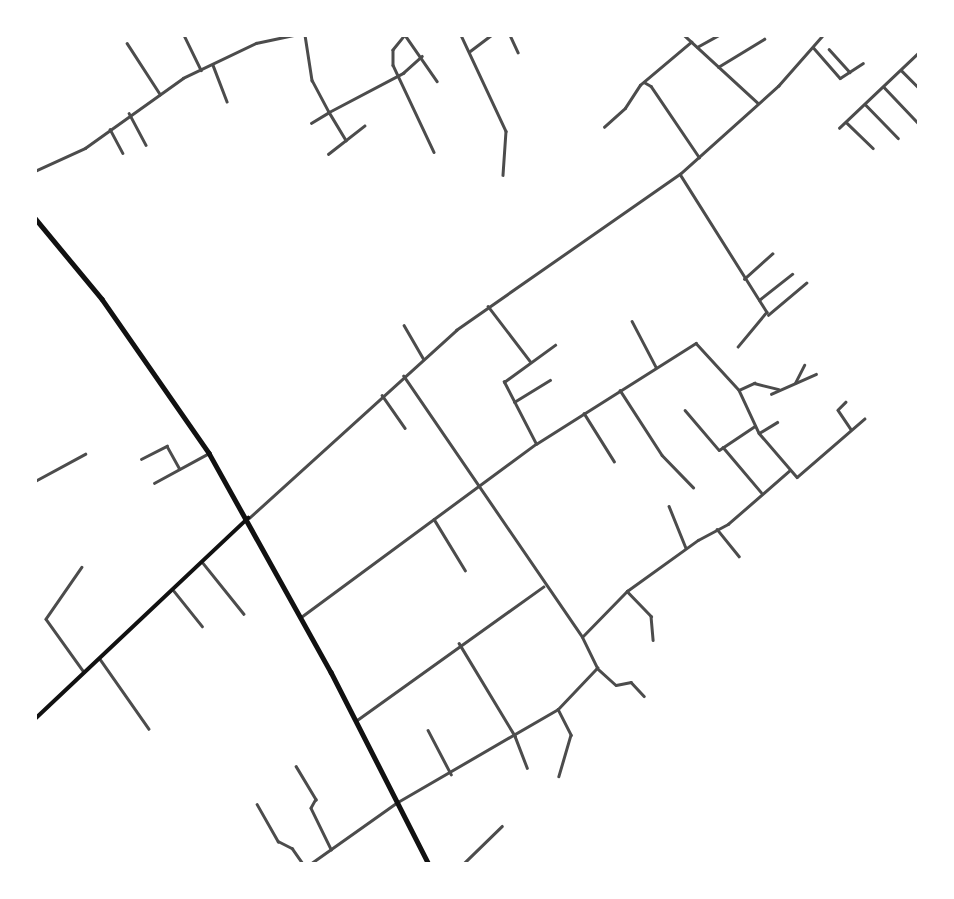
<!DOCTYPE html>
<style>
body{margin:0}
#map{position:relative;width:954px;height:899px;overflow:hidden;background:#fff;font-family:Overpass,sans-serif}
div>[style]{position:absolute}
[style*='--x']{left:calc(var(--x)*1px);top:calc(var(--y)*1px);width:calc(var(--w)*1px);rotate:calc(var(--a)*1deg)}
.minor>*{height:2.5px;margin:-1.25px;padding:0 1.25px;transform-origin:1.25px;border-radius:1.25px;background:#4c4c4c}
.secondary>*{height:3.5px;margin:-1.75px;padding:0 1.75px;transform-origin:1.75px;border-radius:1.75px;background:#111}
.trunk>*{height:4.5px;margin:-2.25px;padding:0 2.25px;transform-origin:2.25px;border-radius:2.25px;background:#111}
span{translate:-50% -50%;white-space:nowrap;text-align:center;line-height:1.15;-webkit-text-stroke:6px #fff;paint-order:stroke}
.frame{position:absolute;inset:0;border:37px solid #fff;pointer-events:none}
</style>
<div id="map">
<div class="minor">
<i style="--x:184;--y:35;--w:39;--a:64"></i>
<i style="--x:305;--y:35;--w:46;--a:81.2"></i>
<i style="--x:312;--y:80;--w:36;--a:62"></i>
<i style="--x:329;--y:112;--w:84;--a:-27.8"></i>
<i style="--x:403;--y:73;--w:25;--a:-42"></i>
<i style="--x:405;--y:35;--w:19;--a:129"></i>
<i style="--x:393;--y:50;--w:15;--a:90"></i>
<i style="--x:393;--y:65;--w:96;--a:64.8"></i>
<i style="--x:405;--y:35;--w:56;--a:55.2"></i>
<i style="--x:461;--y:35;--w:106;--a:64.9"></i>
<i style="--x:506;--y:131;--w:44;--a:93.9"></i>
<i style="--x:510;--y:35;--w:19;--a:65"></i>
<i style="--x:684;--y:35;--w:100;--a:42.6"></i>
<i style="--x:127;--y:43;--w:61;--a:57.1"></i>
<i style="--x:697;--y:47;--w:25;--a:-29"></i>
<i style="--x:813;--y:47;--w:41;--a:48.9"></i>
<i style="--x:840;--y:78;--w:27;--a:-33"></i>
<i style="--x:829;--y:49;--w:31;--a:48"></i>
<i style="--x:470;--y:51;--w:26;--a:-37"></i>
<i style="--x:213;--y:65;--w:39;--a:69"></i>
<i style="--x:718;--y:67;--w:54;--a:-31.3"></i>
<i style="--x:901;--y:70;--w:25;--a:45"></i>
<i style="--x:644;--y:82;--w:8;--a:30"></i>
<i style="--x:651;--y:86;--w:86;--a:55.9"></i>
<i style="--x:884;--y:87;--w:51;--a:46.6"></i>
<i style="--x:866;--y:105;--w:46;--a:45.9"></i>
<i style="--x:129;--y:113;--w:36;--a:62"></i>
<i style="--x:311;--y:123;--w:21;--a:-31"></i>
<i style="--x:329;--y:112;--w:33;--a:59"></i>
<i style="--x:847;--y:123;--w:36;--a:44"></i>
<i style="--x:604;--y:127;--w:28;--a:-42"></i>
<i style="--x:625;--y:108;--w:27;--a:-57"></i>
<i style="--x:640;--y:85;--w:67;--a:-40.1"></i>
<i style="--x:839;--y:128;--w:110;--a:-43.5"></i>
<i style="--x:110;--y:129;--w:27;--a:62"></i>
<i style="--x:328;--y:154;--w:46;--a:-37.9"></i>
<i style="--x:35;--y:171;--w:55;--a:-24.7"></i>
<i style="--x:85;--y:148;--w:120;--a:-35.5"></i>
<i style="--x:183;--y:78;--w:81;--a:-25.6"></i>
<i style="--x:256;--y:43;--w:38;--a:-12"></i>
<i style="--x:680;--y:174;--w:163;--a:57.8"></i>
<i style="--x:767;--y:312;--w:45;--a:129.6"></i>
<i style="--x:744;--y:279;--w:38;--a:-42"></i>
<i style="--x:759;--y:300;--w:42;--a:-38.2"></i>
<i style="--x:488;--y:306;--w:69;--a:52.6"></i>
<i style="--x:768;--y:315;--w:50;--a:-40.1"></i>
<i style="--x:632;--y:321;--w:52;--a:62.4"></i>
<i style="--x:404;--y:325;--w:38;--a:60"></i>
<i style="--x:795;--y:383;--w:20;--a:-63"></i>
<i style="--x:620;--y:390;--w:77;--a:57.1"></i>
<i style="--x:662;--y:455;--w:45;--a:45.9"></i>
<i style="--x:739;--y:390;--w:17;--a:-25"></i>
<i style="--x:754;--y:383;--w:25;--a:14"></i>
<i style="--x:771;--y:394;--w:49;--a:-24"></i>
<i style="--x:382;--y:395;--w:40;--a:55.1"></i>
<i style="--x:514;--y:402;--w:42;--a:-31.4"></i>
<i style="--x:846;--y:402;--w:11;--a:135"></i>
<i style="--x:838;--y:410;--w:23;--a:56"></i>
<i style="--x:685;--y:410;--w:52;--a:49.6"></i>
<i style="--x:719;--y:450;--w:43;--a:-33.7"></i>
<i style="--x:584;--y:413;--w:57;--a:58"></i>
<i style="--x:759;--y:433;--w:21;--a:-31"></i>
<i style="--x:536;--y:444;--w:70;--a:-117.3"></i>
<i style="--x:504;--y:382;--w:63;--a:-36"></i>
<i style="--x:723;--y:447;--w:59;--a:49.8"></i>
<i style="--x:141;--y:459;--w:29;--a:-27"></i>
<i style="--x:167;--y:446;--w:26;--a:61"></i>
<i style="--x:35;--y:481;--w:57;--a:-28.4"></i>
<i style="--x:154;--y:483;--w:63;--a:-28.6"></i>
<i style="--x:669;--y:506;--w:45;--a:68"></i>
<i style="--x:249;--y:518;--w:280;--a:-42.2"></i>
<i style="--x:456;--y:330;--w:273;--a:-34.9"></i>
<i style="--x:680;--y:174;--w:132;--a:-41.9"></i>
<i style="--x:778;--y:86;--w:68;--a:-48.6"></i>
<i style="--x:434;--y:519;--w:60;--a:58.7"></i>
<i style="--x:717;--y:529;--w:35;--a:51"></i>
<i style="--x:203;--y:563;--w:65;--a:51.2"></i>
<i style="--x:82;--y:567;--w:63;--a:124.7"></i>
<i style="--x:46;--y:619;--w:65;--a:54.4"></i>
<i style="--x:174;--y:591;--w:45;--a:51.3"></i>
<i style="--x:627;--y:591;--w:35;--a:46"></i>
<i style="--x:651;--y:616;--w:24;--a:85"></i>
<i style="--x:301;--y:617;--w:292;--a:-36.4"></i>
<i style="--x:536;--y:444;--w:189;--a:-32.3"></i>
<i style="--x:696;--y:343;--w:64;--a:47.5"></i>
<i style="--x:739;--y:390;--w:47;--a:65.1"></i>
<i style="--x:759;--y:433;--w:58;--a:49.2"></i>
<i style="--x:797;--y:477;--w:89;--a:-40.9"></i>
<i style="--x:583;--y:636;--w:63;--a:-45.6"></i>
<i style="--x:627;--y:591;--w:87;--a:-35.7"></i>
<i style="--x:698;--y:540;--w:34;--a:-28"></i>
<i style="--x:728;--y:524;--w:81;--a:-41"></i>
<i style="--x:459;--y:643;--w:109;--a:58.9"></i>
<i style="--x:515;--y:736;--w:34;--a:69"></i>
<i style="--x:100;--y:659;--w:85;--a:55"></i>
<i style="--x:597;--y:668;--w:25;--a:42"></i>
<i style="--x:616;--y:685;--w:15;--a:-11"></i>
<i style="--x:631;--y:682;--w:19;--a:47"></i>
<i style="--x:558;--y:709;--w:29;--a:63"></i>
<i style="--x:571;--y:735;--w:43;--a:106.3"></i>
<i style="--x:357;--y:720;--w:229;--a:-35.6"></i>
<i style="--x:428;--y:730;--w:50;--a:62.4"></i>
<i style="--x:296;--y:766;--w:39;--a:59"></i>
<i style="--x:316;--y:799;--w:10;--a:119"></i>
<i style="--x:311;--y:808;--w:46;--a:64"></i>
<i style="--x:257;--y:804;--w:43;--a:60.4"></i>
<i style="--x:278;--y:841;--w:16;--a:27"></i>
<i style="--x:292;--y:848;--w:19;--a:55"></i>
<i style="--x:310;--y:864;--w:105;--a:-35.3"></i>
<i style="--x:396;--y:803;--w:187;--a:-30.1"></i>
<i style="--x:558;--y:709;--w:57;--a:-46.4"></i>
<i style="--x:597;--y:668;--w:34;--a:-116"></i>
<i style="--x:582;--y:637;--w:316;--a:-124.4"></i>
<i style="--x:463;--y:864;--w:54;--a:-44.3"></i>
</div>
<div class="secondary">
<i style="--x:35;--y:719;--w:293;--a:-43.3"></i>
</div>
<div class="trunk">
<i style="--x:35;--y:218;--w:105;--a:50.4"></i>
<i style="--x:102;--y:299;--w:188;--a:55.2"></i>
<i style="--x:209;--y:453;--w:251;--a:60.9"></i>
<i style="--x:331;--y:672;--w:216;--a:63"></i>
</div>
<div class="frame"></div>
</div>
